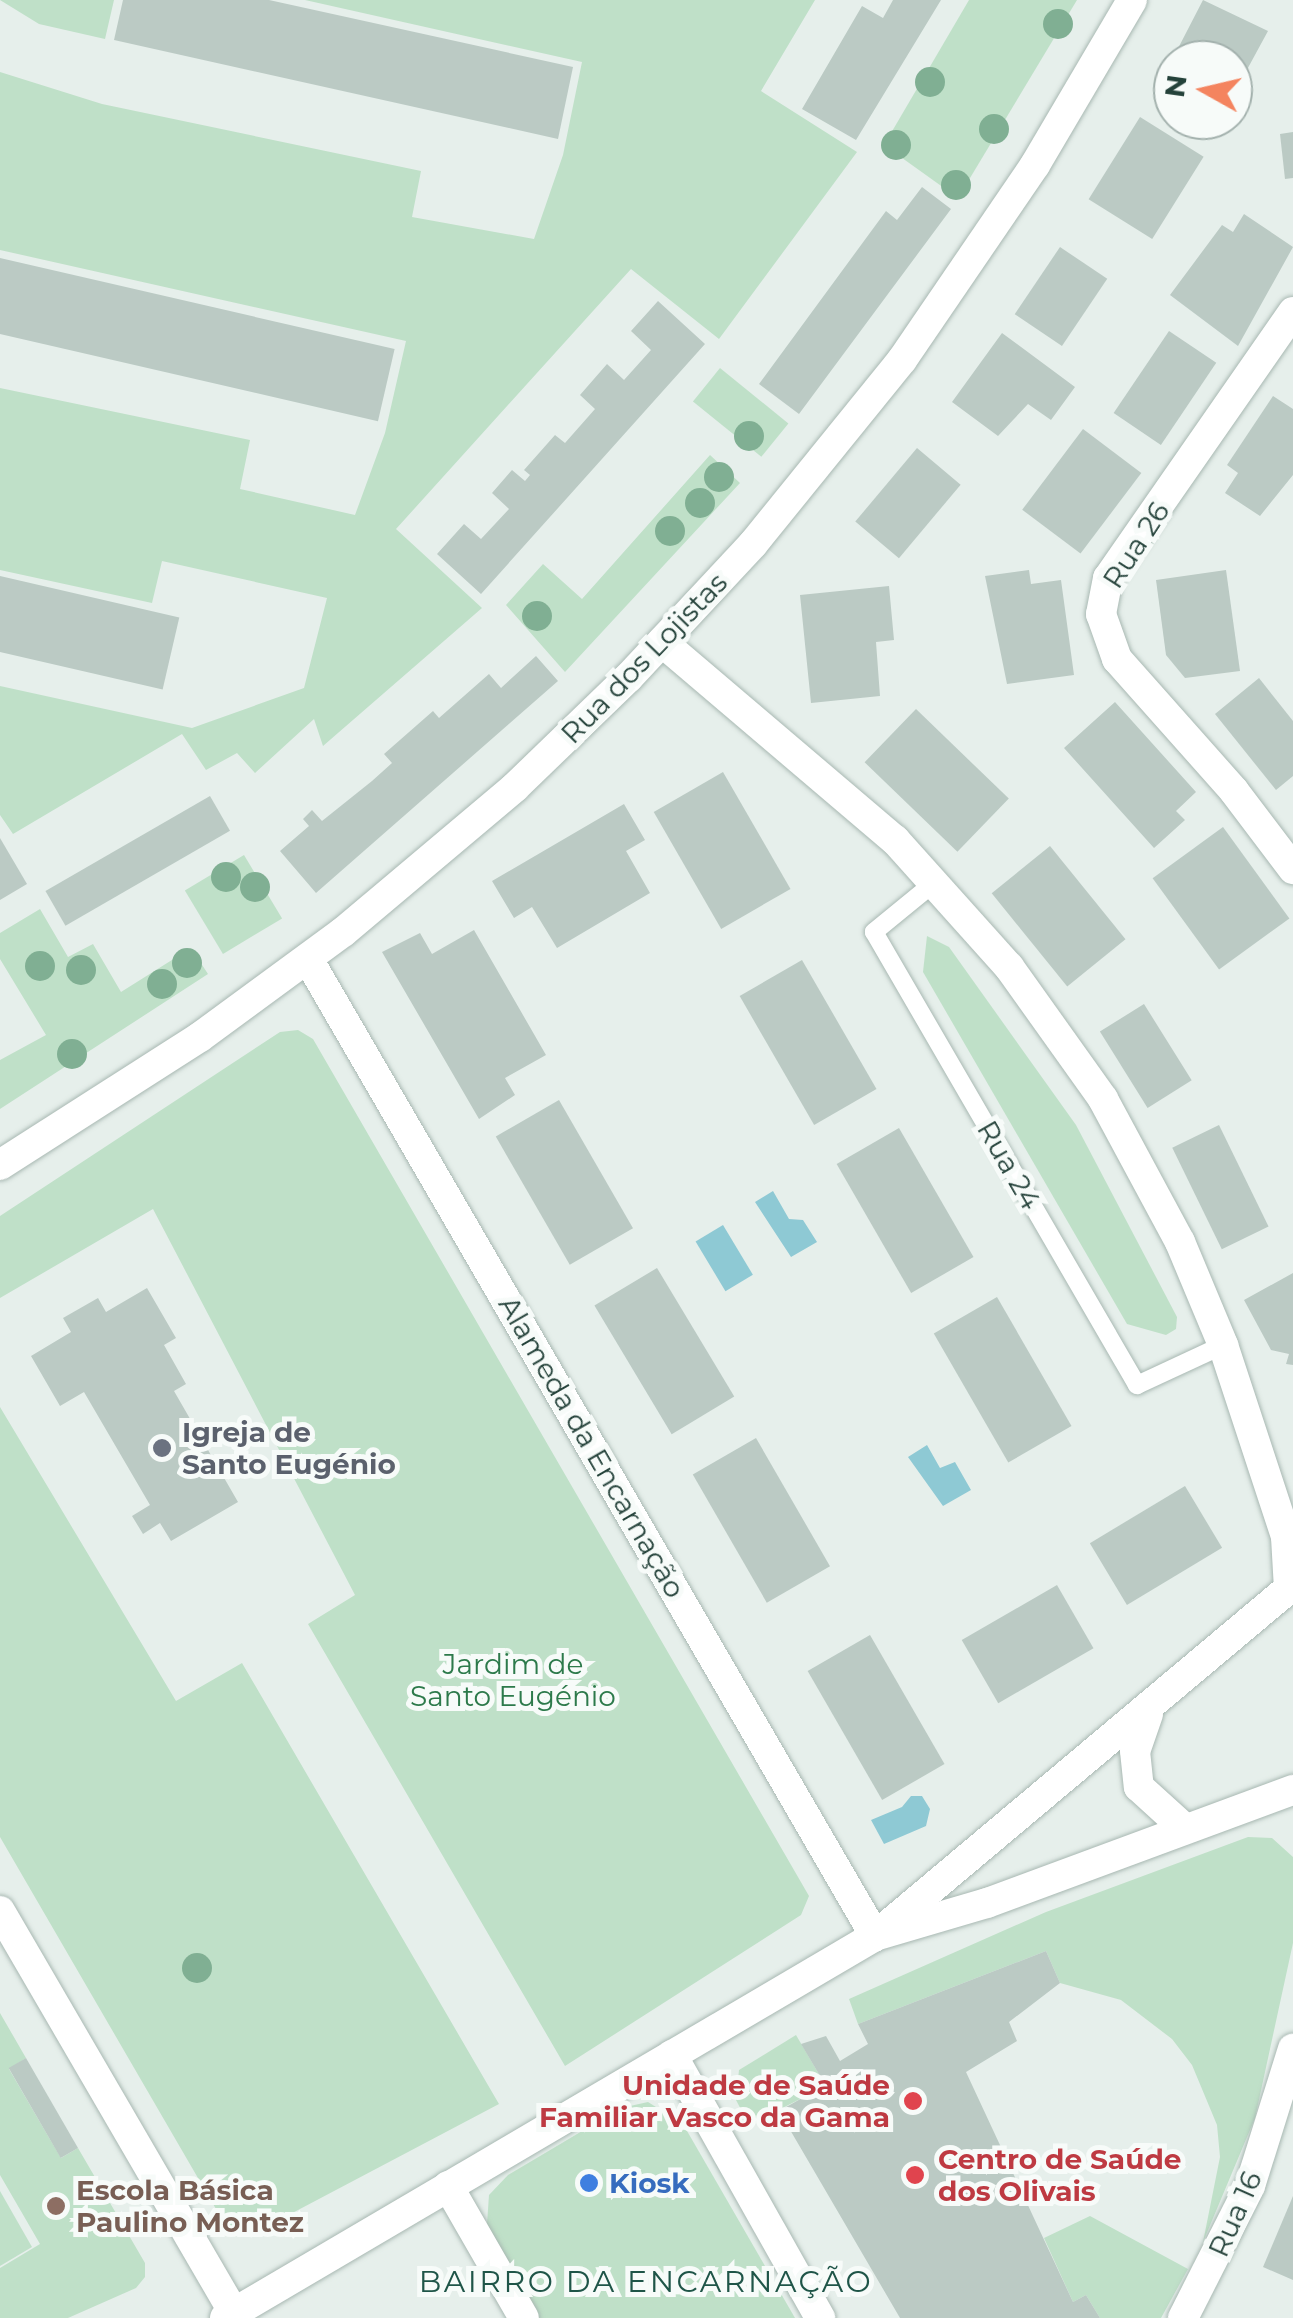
<!DOCTYPE html>
<meta charset="utf-8">
<style>
body{margin:0}
#map{position:relative;width:1293px;height:2318px;overflow:hidden;background:#e6efeb;font-family:Montserrat,sans-serif}
div>[style]{position:absolute}
[style*='--x']{left:calc(var(--x)*1px);top:calc(var(--y)*1px);width:calc(var(--w)*1px);rotate:calc(var(--a)*1deg)}
.green>*{inset:0;background:#bfe0c8;transform-origin:0 0}
.water>*{inset:0;background:#8ec9d4;transform-origin:0 0}
.building>*{inset:0;background:#bbcac4;transform-origin:0 0}
.roads{filter:drop-shadow(0 0 2px #a8b8b2) drop-shadow(0 0 2px #a8b8b2)}
.service>*{height:18px;margin:-9px;padding:0 9px;transform-origin:9px;border-radius:9px;background:#fff}
.minor>*{height:30px;margin:-15px;padding:0 15px;transform-origin:15px;border-radius:15px;background:#fff}
.tertiary>*{height:30px;margin:-15px;padding:0 15px;transform-origin:15px;border-radius:15px;background:#fff}
.trees>*{width:30px;height:30px;margin:-15px;border-radius:50%;background:#80af93}
.dots>*{width:28px;height:28px;translate:-50% -50%;box-sizing:border-box;border:5px solid #f7fbf9;border-radius:50%}
span{translate:-50% -50%;white-space:nowrap;text-align:center;line-height:1.15;-webkit-text-stroke:10px #f7fbf9;paint-order:stroke}
.street-label{font-size:28px;color:#24423a}
.worship-label{font-size:28px;color:#5b616d;font-weight:700}
.left{translate:0 -50%;text-align:left}
.park-label{font-size:28px;color:#2d7a4b}
.health-label{font-size:28px;color:#be3a42;font-weight:700}
.right{translate:-100% -50%;text-align:right}
.shop-label{font-size:28px;color:#366cbe;font-weight:700}
.education-label{font-size:28px;color:#785e54;font-weight:700}
.neighbourhood-label{font-size:30px;color:#1f5548;letter-spacing:2.5px}
.north{position:absolute;left:1153px;top:40px;width:100px;height:100px;box-sizing:border-box;background:#f7fbf9;border:2px solid #a3b1ad;border-radius:50%;rotate:278deg;font-size:28px;font-weight:700;line-height:40px;text-align:center;color:#24423a}
.north::after{content:'';display:block;margin:auto;width:35px;height:45px;background:#f4845f;clip-path:polygon(50% 0,100% 100%,50% 72%,0 100%)}
</style>
<div id="map">
<div class="green">
<i style="clip-path:polygon(0 0,114px 0,105px 39px,39px 24px)"></i>
<i style="clip-path:polygon(305px 0,815px 0,761px 91px,857px 152px,719px 339px,631px 269px,396px 529px,482px 608px,323px 746px,314px 719px,255px 773px,237px 753px,206px 770px,182px 734px,13px 834px,0 815px,0 686px,192px 728px,304px 688px,327px 598px,162px 561px,152px 603px,0 570px,0 388px,250px 440px,240px 489px,355px 515px,385px 433px,406px 341px,0 250px,0 72px,102px 104px,421px 171px,412px 217px,534px 239px,563px 155px,582px 62px)"></i>
<i style="clip-path:polygon(969px 0,1077px 0,958px 198px,884px 145px)"></i>
<i style="left:720px;top:368px;width:88px;height:43px;rotate:39deg"></i>
<i style="clip-path:polygon(710px 455px,740px 483px,565px 672px,506px 605px,543px 564px,582px 599px)"></i>
<i style="left:244px;top:855px;width:74px;height:69px;rotate:59deg"></i>
<i style="clip-path:polygon(40px 909px,68px 957px,93px 944px,121px 992px,191px 948px,208px 974px,0 1109px,0 1060px,46px 1035px,0 959px,0 933px)"></i>
<i style="clip-path:polygon(927px 936px,949px 947px,1076px 1125px,1177px 1317px,1176px 1329px,1166px 1335px,1127px 1324px,923px 972px)"></i>
<i style="clip-path:polygon(298px 1030px,313px 1039px,809px 1896px,801px 1915px,565px 2066px,308px 1624px,355px 1595px,153px 1209px,0 1298px,0 1216px,280px 1032px)"></i>
<i style="clip-path:polygon(0 1407px,176px 1701px,242px 1663px,499px 2104px,249px 2236px,227px 2228px,0 1837px)"></i>
<i style="clip-path:polygon(1248px 1837px,1272px 1838px,1293px 1857px,1293px 1943px,1255px 2118px,1203px 2242px,1220px 2157px,1217px 2125px,1192px 2065px,1172px 2039px,1121px 2000px,1060px 1983px,1046px 1951px,858px 2024px,849px 1999px,1046px 1912px)"></i>
<i style="clip-path:polygon(0 2013px,26px 2058px,9px 2069px,48px 2136px,61px 2158px,78px 2148px,145px 2263px,145px 2277px,136px 2288px,68px 2318px,0 2318px,0 2268px,40px 2244px,0 2175px)"></i>
<i style="clip-path:polygon(796px 2035px,820px 2076px,804px 2097px,749px 2125px,736px 2100px,739px 2070px)"></i>
<i style="clip-path:polygon(648px 2102px,683px 2124px,795px 2318px,539px 2318px,487px 2224px,489px 2195px,508px 2175px,621px 2108px)"></i>
<i style="clip-path:polygon(0 2191px,32px 2247px,0 2266px)"></i>
<i style="clip-path:polygon(1090px 2216px,1188px 2269px,1161px 2318px,1100px 2318px,1086px 2295px,1073px 2302px,1044px 2238px)"></i>
</div>
<div class="water">
<i style="clip-path:polygon(773px 1191px,789px 1219px,803px 1220px,817px 1242px,791px 1257px,755px 1202px)"></i>
<i style="left:723px;top:1225px;width:58px;height:32px;rotate:59deg"></i>
<i style="clip-path:polygon(927px 1445px,940px 1468px,955px 1462px,971px 1490px,943px 1506px,908px 1457px)"></i>
<i style="clip-path:polygon(911px 1796px,922px 1796px,930px 1809px,926px 1826px,884px 1844px,871px 1820px,902px 1807px)"></i>
</div>
<div class="building">
<i style="clip-path:polygon(123px 0,269px 0,573px 67px,558px 139px,114px 40px)"></i>
<i style="clip-path:polygon(893px 0,941px 0,856px 140px,802px 109px,862px 6px,883px 18px)"></i>
<i style="clip-path:polygon(1203px 0,1268px 31px,1243px 77px,1233px 72px,1233px 60px,1173px 60px,1173px 100px,1156px 91px)"></i>
<i style="left:1140px;top:117px;width:75px;height:97px;rotate:32deg"></i>
<i style="clip-path:polygon(1293px 132px,1293px 178px,1285px 179px,1280px 134px)"></i>
<i style="clip-path:polygon(922px 187px,951px 209px,799px 414px,759px 384px,886px 211px,897px 220px)"></i>
<i style="clip-path:polygon(1244px 214px,1293px 247px,1238px 346px,1170px 295px,1222px 225px,1233px 232px)"></i>
<i style="left:1060px;top:247px;width:57px;height:81px;rotate:34deg"></i>
<i style="left:0;top:258px;width:405px;height:74px;rotate:13deg"></i>
<i style="clip-path:polygon(658px 301px,705px 344px,481px 594px,437px 554px,464px 524px,481px 539px,509px 509px,492px 493px,512px 470px,525px 481px,530px 475px,524px 470px,555px 435px,565px 443px,595px 409px,580px 395px,607px 364px,624px 380px,651px 350px,631px 331px)"></i>
<i style="left:1169px;top:331px;width:57px;height:99px;rotate:34deg"></i>
<i style="clip-path:polygon(1002px 333px,1075px 387px,1051px 420px,1028px 404px,998px 436px,952px 402px)"></i>
<i style="clip-path:polygon(1273px 396px,1293px 409px,1293px 475px,1260px 516px,1225px 493px,1238px 473px,1227px 465px)"></i>
<i style="left:1083px;top:429px;width:73px;height:101px;rotate:37deg"></i>
<i style="left:917px;top:448px;width:57px;height:96px;rotate:40deg"></i>
<i style="clip-path:polygon(1029px 570px,1031px 584px,1061px 580px,1074px 675px,1007px 684px,985px 576px)"></i>
<i style="clip-path:polygon(1226px 570px,1240px 671px,1185px 678px,1166px 655px,1156px 580px)"></i>
<i style="left:0;top:576px;width:184px;height:74px;rotate:13deg"></i>
<i style="clip-path:polygon(889px 586px,894px 640px,876px 642px,880px 696px,811px 703px,800px 595px)"></i>
<i style="clip-path:polygon(536px 656px,558px 681px,316px 893px,280px 851px,309px 826px,303px 819px,312px 810px,322px 821px,372px 781px,392px 763px,384px 754px,433px 711px,439px 718px,489px 674px,501px 688px)"></i>
<i style="clip-path:polygon(1259px 678px,1293px 721px,1293px 776px,1276px 790px,1215px 714px)"></i>
<i style="clip-path:polygon(1115px 702px,1196px 792px,1176px 811px,1185px 820px,1154px 848px,1064px 748px)"></i>
<i style="left:916px;top:709px;width:129px;height:74px;rotate:44deg"></i>
<i style="left:723px;top:772px;width:135px;height:80px;rotate:60deg"></i>
<i style="left:210px;top:796px;width:40px;height:190px;rotate:60deg"></i>
<i style="clip-path:polygon(624px 804px,645px 840px,626px 851px,650px 893px,557px 948px,532px 907px,514px 918px,492px 881px)"></i>
<i style="left:1223px;top:827px;width:113px;height:87px;rotate:54deg"></i>
<i style="clip-path:polygon(0 838px,27px 884px,0 900px)"></i>
<i style="left:1050px;top:846px;width:120px;height:75px;rotate:51deg"></i>
<i style="clip-path:polygon(474px 930px,546px 1055px,505px 1078px,515px 1095px,479px 1119px,382px 952px,420px 933px,432px 954px)"></i>
<i style="left:802px;top:960px;width:149px;height:72px;rotate:60deg"></i>
<i style="left:1144px;top:1004px;width:90px;height:52px;rotate:58deg"></i>
<i style="left:559px;top:1100px;width:148px;height:73px;rotate:60deg"></i>
<i style="left:1219px;top:1125px;width:113px;height:52px;rotate:64deg"></i>
<i style="left:899px;top:1128px;width:149px;height:72px;rotate:60deg"></i>
<i style="left:657px;top:1268px;width:150px;height:73px;rotate:59deg"></i>
<i style="clip-path:polygon(1293px 1273px,1293px 1365px,1286px 1364px,1289px 1354px,1271px 1350px,1244px 1300px)"></i>
<i style="clip-path:polygon(147px 1288px,176px 1338px,164px 1345px,186px 1384px,174px 1391px,238px 1502px,171px 1541px,160px 1523px,143px 1534px,132px 1516px,150px 1505px,84px 1392px,60px 1406px,31px 1356px,71px 1332px,63px 1318px,98px 1298px,106px 1312px)"></i>
<i style="left:997px;top:1297px;width:149px;height:73px;rotate:60deg"></i>
<i style="left:756px;top:1438px;width:148px;height:73px;rotate:60deg"></i>
<i style="left:1185px;top:1486px;width:72px;height:111px;rotate:59deg"></i>
<i style="left:1057px;top:1585px;width:73px;height:110px;rotate:60deg"></i>
<i style="left:870px;top:1635px;width:149px;height:72px;rotate:60deg"></i>
<i style="clip-path:polygon(1046px 1951px,1060px 1983px,1009px 2022px,1017px 2041px,966px 2072px,1073px 2302px,1086px 2295px,1100px 2318px,900px 2318px,779px 2111px,804px 2097px,799px 2088px,820px 2076px,801px 2044px,826px 2036px,840px 2061px,868px 2044px,858px 2024px)"></i>
<i style="left:26px;top:2058px;width:104px;height:20px;rotate:60deg"></i>
<i style="clip-path:polygon(1293px 2196px,1293px 2280px,1263px 2267px)"></i>
</div>
<div class="roads">
<div class="service">
<i style="--x:935;--y:882;--w:79;--a:140.7"></i>
<i style="--x:874;--y:932;--w:524;--a:59.86"></i>
<i style="--x:1137;--y:1385;--w:95;--a:-24.9"></i>
</div>
<div class="minor">
<i style="--x:1293;--y:312;--w:324;--a:124.8"></i>
<i style="--x:1108;--y:578;--w:37;--a:101"></i>
<i style="--x:1101;--y:614;--w:48;--a:70.4"></i>
<i style="--x:1117;--y:659;--w:176;--a:48.4"></i>
<i style="--x:1234;--y:791;--w:98;--a:52.9"></i>
<i style="--x:662;--y:642;--w:306;--a:40.4"></i>
<i style="--x:895;--y:840;--w:171;--a:48.1"></i>
<i style="--x:1009;--y:967;--w:162;--a:54.5"></i>
<i style="--x:1103;--y:1099;--w:162;--a:61.7"></i>
<i style="--x:1180;--y:1242;--w:112;--a:67.3"></i>
<i style="--x:1223;--y:1345;--w:202;--a:71.8"></i>
<i style="--x:1286;--y:1537;--w:52;--a:86.7"></i>
<i style="--x:875;--y:1936;--w:117;--a:-16.4"></i>
<i style="--x:987;--y:1903;--w:326;--a:-20.3"></i>
<i style="--x:1183;--y:2318;--w:148;--a:-63.1"></i>
<i style="--x:1250;--y:2186;--w:144;--a:-72.6"></i>
</div>
<div class="tertiary">
<i style="--x:308;--y:959;--w:1130;--a:59.87"></i>
<i style="--x:0;--y:1165;--w:237;--a:-32.6"></i>
<i style="--x:200;--y:1037;--w:177;--a:-36.3"></i>
<i style="--x:343;--y:932;--w:225;--a:-40.1"></i>
<i style="--x:515;--y:787;--w:157;--a:-44"></i>
<i style="--x:628;--y:678;--w:183;--a:-47"></i>
<i style="--x:753;--y:544;--w:237;--a:-51"></i>
<i style="--x:902;--y:360;--w:236;--a:-55.7"></i>
<i style="--x:1035;--y:165;--w:191;--a:-59.5"></i>
<i style="--x:1148;--y:1714;--w:39;--a:109"></i>
<i style="--x:1135;--y:1751;--w:36;--a:84"></i>
<i style="--x:1139;--y:1787;--w:59;--a:42.3"></i>
<i style="--x:0;--y:1911;--w:462;--a:59.8"></i>
<i style="--x:672;--y:2055;--w:302;--a:60.6"></i>
<i style="--x:448;--y:2186;--w:152;--a:60.1"></i>
<i style="--x:225;--y:2318;--w:754;--a:-30.44"></i>
<i style="--x:875;--y:1936;--w:546;--a:-40.02"></i>
</div>
</div>
<div class="trees">
<i style="left:1058px;top:24px"></i>
<i style="left:930px;top:82px"></i>
<i style="left:994px;top:129px"></i>
<i style="left:896px;top:145px"></i>
<i style="left:956px;top:185px"></i>
<i style="left:749px;top:436px"></i>
<i style="left:719px;top:477px"></i>
<i style="left:700px;top:503px"></i>
<i style="left:670px;top:531px"></i>
<i style="left:537px;top:616px"></i>
<i style="left:226px;top:877px"></i>
<i style="left:255px;top:887px"></i>
<i style="left:187px;top:963px"></i>
<i style="left:40px;top:966px"></i>
<i style="left:81px;top:970px"></i>
<i style="left:162px;top:984px"></i>
<i style="left:72px;top:1054px"></i>
<i style="left:197px;top:1968px"></i>
</div>
<div class="dots">
<i style="left:162px;top:1448px;background:#6b7280"></i>
<i style="left:913px;top:2101px;background:#e0444e"></i>
<i style="left:915px;top:2175px;background:#e0444e"></i>
<i style="left:589px;top:2183px;background:#3f7fe0"></i>
<i style="left:56px;top:2206px;background:#8d6e63"></i>
</div>
<div class="street-label">
<span style="left:1136px;top:545px;rotate:-57deg">Rua 26</span>
<span style="left:644px;top:658px;rotate:-46deg">Rua dos Lojistas</span>
<span style="left:1009px;top:1165px;rotate:60deg">Rua 24</span>
<span style="left:592px;top:1447px;rotate:60deg">Alameda da Encarnação</span>
<span style="left:1235px;top:2214px;rotate:-66deg">Rua 16</span>
</div>
<div class="worship-label">
<span class="left" style="left:182px;top:1448px">Igreja de<br>Santo Eugénio</span>
</div>
<div class="park-label">
<span style="left:513px;top:1680px">Jardim de<br>Santo Eugénio</span>
</div>
<div class="health-label">
<span class="right" style="left:890px;top:2101px">Unidade de Saúde<br>Familiar Vasco da Gama</span>
<span class="left" style="left:938px;top:2175px">Centro de Saúde<br>dos Olivais</span>
</div>
<div class="shop-label">
<span class="left" style="left:609px;top:2183px">Kiosk</span>
</div>
<div class="education-label">
<span class="left" style="left:76px;top:2206px">Escola Básica<br>Paulino Montez</span>
</div>
<div class="neighbourhood-label">
<span style="left:646px;top:2282px">BAIRRO DA ENCARNAÇÃO</span>
</div>
<div class="north">N</div>
</div>
